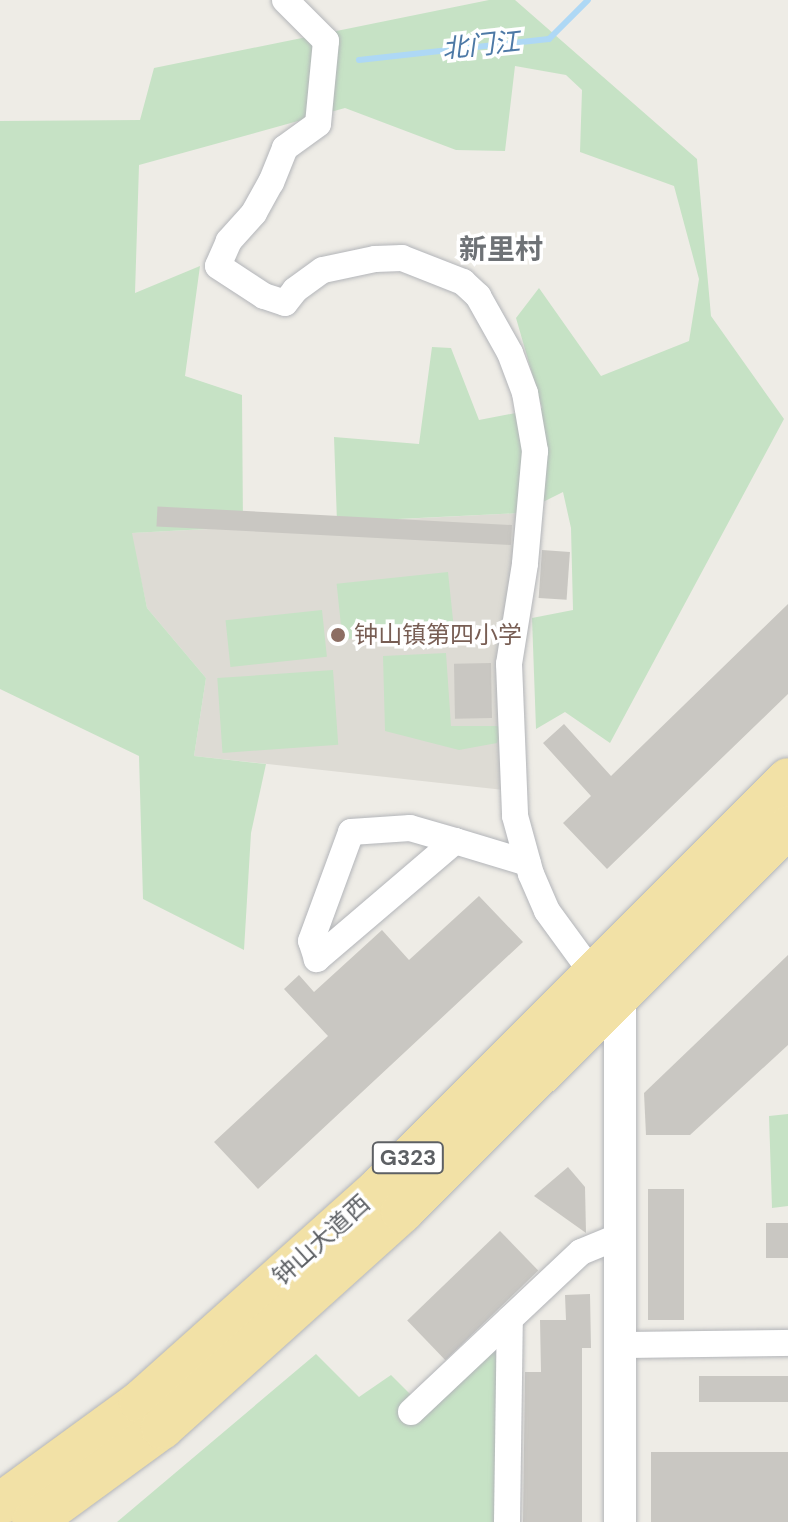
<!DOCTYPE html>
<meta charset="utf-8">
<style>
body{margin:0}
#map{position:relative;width:788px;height:1522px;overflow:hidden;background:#eeece6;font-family:"DM Sans","Noto Sans SC",sans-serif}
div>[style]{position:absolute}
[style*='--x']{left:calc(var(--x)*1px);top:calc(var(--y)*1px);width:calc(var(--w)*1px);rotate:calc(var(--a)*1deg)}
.education>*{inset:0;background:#dddbd4}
.green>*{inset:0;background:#c6e2c5;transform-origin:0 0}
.stream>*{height:6px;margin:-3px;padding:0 3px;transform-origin:3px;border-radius:3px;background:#aed8f5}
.building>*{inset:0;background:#c9c7c2;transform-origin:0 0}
.roads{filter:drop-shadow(0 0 2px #b3b5b9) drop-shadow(0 0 2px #b3b5b9)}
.minor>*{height:26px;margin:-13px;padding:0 13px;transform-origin:13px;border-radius:13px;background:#fff}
.tertiary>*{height:32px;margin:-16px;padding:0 16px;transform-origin:16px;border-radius:16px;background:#fff}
.trunk>*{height:42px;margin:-21px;padding:0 21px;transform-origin:21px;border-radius:21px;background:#f2e1a6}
.dots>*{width:22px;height:22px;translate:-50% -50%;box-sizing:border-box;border:4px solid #fff;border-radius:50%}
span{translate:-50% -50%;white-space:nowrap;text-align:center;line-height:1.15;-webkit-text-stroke:7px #fff;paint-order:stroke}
.shield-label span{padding:2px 6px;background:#fff;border:2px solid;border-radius:6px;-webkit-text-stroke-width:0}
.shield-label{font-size:22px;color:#5d6064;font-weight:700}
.education-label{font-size:24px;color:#785e54}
.left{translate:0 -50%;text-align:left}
.street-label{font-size:24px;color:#5d6064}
.water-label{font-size:26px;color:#4d79a6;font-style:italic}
.quarter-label{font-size:28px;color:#6e7276;font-weight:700}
</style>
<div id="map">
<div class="education">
<i style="clip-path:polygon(521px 513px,504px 790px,194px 756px,206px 678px,147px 608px,131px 533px)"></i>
</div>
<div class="green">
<i style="clip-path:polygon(489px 0,515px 0,697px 159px,711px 316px,784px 419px,610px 743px,565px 712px,536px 729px,532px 618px,573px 610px,571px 528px,563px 492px,521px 513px,337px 522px,334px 437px,419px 444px,432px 347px,451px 348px,479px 420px,542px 408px,516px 318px,539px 288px,601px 376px,689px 341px,699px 279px,674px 186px,580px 152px,582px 90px,566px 75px,515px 66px,505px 151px,456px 150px,345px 108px,139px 165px,135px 293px,200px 266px,185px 376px,242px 395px,243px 527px,132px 533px,147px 608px,206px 678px,194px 756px,266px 764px,251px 833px,244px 950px,143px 899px,139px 756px,0 689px,0 121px,140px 120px,154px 68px)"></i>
<i style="left:448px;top:572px;width:56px;height:112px;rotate:84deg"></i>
<i style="left:322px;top:610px;width:47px;height:97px;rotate:84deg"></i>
<i style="clip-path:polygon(446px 653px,451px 726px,503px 726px,497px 743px,459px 750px,385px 731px,383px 656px)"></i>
<i style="left:333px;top:670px;width:75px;height:116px;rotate:86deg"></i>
<i style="clip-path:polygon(788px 1114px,788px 1206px,772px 1208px,769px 1116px)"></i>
<i style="clip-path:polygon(496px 1341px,498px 1522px,117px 1522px,316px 1354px,359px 1397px,391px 1375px,425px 1409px)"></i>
</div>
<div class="stream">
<i style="--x:359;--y:60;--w:191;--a:-6.3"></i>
<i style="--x:549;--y:39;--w:55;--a:-45"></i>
</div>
<div class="building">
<i style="left:512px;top:525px;width:20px;height:355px;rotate:93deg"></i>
<i style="left:542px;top:550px;width:28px;height:48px;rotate:4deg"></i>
<i style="clip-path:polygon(788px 604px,788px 694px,607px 869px,563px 823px,591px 796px,543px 743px,564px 724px,611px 776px)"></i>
<i style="left:491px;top:663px;width:55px;height:37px;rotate:89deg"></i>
<i style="clip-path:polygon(479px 896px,523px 942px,258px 1189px,214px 1142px,328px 1036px,284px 989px,299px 975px,314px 992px,382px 930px,409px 960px)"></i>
<i style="clip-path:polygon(788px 955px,788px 1045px,690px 1135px,646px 1135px,644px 1093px)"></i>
<i style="clip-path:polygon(568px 1167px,585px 1187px,586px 1233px,534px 1196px)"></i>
<i style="left:648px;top:1189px;width:36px;height:131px"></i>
<i style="left:766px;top:1223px;width:22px;height:35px"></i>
<i style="left:500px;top:1231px;width:55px;height:129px;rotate:46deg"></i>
<i style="clip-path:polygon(590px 1294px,591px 1348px,582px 1348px,582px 1522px,523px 1522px,525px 1372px,541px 1372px,540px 1320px,566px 1320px,565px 1295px)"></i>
<i style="left:788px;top:1376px;width:26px;height:89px;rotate:90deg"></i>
<i style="left:788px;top:1452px;width:70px;height:137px;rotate:90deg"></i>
</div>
<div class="roads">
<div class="minor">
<i style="--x:285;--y:0;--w:58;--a:45"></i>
<i style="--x:326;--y:41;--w:83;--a:95.5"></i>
<i style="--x:318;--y:124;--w:41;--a:144"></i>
<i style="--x:285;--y:148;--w:37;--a:112"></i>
<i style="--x:271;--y:182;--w:35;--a:119"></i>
<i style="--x:254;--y:213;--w:38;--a:132"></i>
<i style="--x:229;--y:241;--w:27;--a:114"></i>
<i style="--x:218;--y:266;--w:55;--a:33.1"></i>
<i style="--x:264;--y:296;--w:22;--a:18"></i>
<i style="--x:285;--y:303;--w:16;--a:-52"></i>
<i style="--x:295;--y:290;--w:34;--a:-36"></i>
<i style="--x:323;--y:270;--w:53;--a:-11.9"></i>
<i style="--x:375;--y:259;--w:27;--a:-2"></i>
<i style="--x:402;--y:258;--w:66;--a:21.5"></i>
<i style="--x:463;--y:282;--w:21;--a:43"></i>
<i style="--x:478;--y:296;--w:65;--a:60.7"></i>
<i style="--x:510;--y:353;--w:43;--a:69.4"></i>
<i style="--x:525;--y:393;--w:59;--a:80.2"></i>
<i style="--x:535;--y:451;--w:113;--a:95.1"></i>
<i style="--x:525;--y:564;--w:101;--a:99.1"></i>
<i style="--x:509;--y:664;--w:152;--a:87.7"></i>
<i style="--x:515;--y:816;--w:60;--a:74.6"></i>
<i style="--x:531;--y:874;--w:40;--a:66.6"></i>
<i style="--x:547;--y:911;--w:78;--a:53.9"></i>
<i style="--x:455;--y:841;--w:182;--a:139.5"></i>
<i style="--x:317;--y:959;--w:19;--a:-108"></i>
<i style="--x:311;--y:941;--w:116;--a:-69.8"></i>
<i style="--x:351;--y:832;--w:59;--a:-3.9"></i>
<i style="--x:410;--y:828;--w:47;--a:16.1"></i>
<i style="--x:455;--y:841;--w:76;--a:16.8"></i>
<i style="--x:620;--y:1345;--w:168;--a:-0.7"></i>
<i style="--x:411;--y:1412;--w:233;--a:-43.3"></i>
<i style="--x:581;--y:1252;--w:42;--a:-22.3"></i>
<i style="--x:507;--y:1522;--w:203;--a:-89.2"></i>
</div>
<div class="tertiary">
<i style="--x:609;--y:986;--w:14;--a:39"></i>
<i style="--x:620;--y:995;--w:527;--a:90"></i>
</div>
<div class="trunk">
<i style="--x:0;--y:1504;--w:173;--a:-36.1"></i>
<i style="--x:140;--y:1402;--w:321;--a:-41.8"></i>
<i style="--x:379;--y:1188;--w:578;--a:-45"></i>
<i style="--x:33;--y:1522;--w:160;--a:-36.1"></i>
<i style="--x:162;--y:1428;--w:323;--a:-42"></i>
<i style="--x:402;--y:1212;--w:545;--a:-44.93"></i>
</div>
</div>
<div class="dots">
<i style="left:338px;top:635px;background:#8d6e63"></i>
</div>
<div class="shield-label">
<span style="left:408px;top:1158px">G323</span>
</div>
<div class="education-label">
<span class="left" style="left:354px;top:635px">钟山镇第四小学</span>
</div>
<div class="street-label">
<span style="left:321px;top:1240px;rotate:-42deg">钟山大道西</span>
</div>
<div class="water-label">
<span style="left:481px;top:46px;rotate:-6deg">北门江</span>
</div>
<div class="quarter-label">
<span style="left:501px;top:250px">新里村</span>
</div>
</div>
